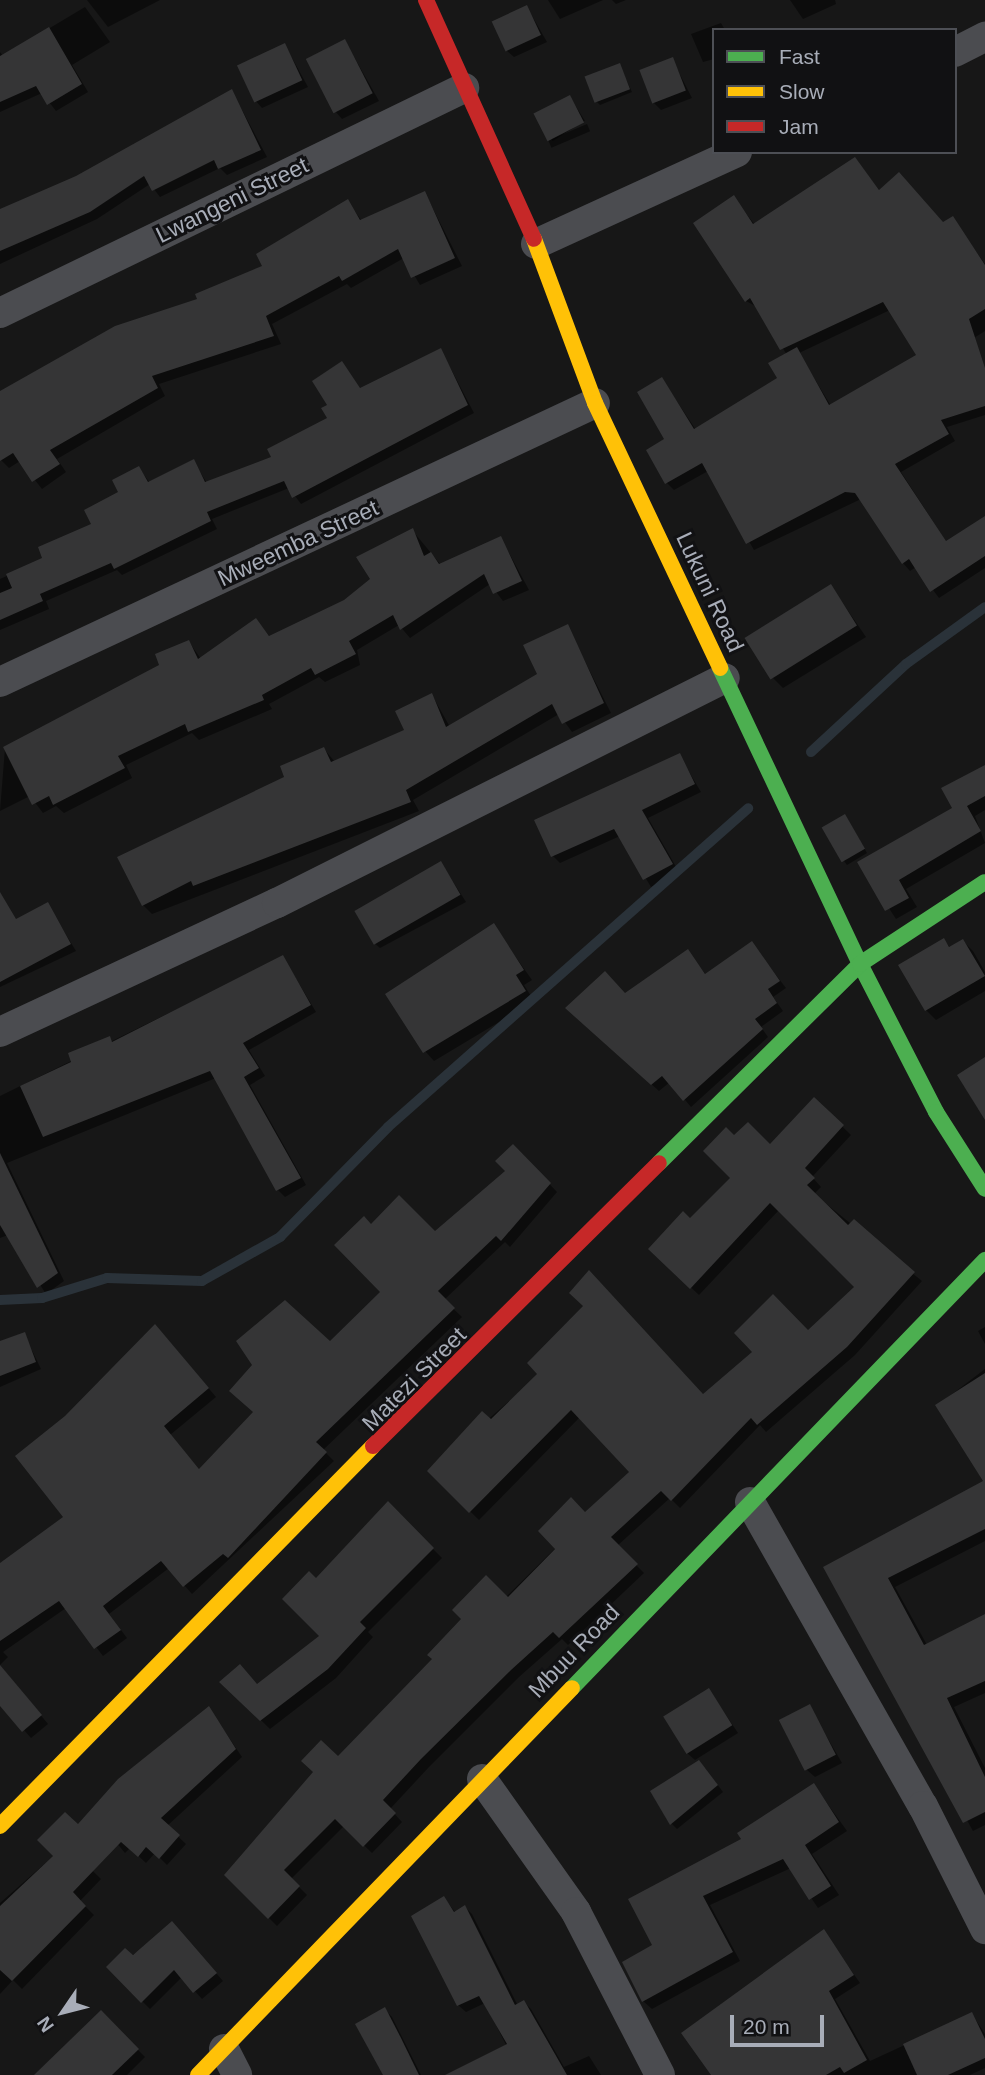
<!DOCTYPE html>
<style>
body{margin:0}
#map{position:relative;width:985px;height:2075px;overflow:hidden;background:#171717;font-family:Helvetica,sans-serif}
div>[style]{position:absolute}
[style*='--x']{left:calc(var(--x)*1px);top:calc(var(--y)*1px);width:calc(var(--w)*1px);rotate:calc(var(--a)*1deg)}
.shadow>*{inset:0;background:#0007;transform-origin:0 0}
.stream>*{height:10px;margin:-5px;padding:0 5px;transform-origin:5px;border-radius:5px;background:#2a3239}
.building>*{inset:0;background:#353536;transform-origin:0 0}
.street>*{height:30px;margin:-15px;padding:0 15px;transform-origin:15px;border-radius:15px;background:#4b4c50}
.fast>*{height:16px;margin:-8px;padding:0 8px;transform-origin:8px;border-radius:8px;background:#4caf50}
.slow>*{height:16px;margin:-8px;padding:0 8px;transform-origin:8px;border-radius:8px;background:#ffc107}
.jam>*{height:16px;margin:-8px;padding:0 8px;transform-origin:8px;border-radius:8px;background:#c62828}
span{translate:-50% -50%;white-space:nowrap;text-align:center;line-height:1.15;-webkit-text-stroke:6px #111113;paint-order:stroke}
.street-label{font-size:23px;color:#a8adb8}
.legend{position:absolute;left:712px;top:28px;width:245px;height:126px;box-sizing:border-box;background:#111113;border:2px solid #4d4f55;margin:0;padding:9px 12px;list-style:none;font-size:21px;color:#a8adb8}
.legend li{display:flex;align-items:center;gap:14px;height:35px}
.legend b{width:35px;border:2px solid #4d4f55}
.north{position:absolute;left:28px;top:1977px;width:70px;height:70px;-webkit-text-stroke:5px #111113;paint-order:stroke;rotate:235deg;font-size:19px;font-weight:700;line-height:28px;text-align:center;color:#a8adb8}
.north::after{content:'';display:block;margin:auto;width:24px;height:32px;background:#a8adb8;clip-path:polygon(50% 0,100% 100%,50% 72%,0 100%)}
.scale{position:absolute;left:730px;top:2015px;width:94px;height:32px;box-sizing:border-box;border:4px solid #a8adb8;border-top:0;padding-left:9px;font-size:21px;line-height:24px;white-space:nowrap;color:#a8adb8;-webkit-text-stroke:5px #111113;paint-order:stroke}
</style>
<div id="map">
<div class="shadow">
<i style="clip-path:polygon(87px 0,160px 0,108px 27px)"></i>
<i style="clip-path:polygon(548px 0,603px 0,560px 19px)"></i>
<i style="clip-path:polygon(612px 0,626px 0,616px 4px)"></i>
<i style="clip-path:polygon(790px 0,835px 0,836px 4px,803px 19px)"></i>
<i style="clip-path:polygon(85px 7px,110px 42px,72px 65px,88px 92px,56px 111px,42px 93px,0 112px,0 52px,3px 56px)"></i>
<i style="clip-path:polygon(527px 7px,547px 42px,514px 57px,506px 50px)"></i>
<i style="clip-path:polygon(721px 23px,725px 30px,714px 30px,714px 59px,703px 62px,691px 34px)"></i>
<i style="clip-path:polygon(345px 41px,379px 101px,342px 119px,335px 111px)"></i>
<i style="clip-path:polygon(285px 45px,308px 87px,262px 108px,255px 100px)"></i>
<i style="clip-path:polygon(672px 59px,692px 98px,661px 110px,654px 103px)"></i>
<i style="clip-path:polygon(619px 65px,632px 92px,600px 105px,597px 102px)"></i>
<i style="clip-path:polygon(232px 91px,267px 157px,227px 175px,220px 168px,160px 197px,150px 184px,97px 219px,0 264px,0 211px,77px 178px)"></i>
<i style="left:570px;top:97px;width:28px;height:38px;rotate:58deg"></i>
<i style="left:587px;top:124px;width:8px;height:42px;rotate:67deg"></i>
<i style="clip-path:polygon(855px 159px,880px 191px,943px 224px,952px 218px,985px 264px,985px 331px,928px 367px,890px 310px,799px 353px,831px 406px,985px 369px,985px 415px,947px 427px,955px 441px,901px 472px,947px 543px,985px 518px,985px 568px,939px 598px,916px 567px,910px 571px,903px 563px,861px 499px,754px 550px,708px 471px,674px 490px,667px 483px,662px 379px,696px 430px,779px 379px,787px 355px,757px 307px,746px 301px,734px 198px,755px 225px)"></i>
<i style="clip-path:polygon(425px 193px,462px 266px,420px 285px,404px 258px,351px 288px,347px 284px,272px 324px,281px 344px,159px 384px,165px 396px,57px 459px,66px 472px,42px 489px,20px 461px,9px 468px,0 459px,0 393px,265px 267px,347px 201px,362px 221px)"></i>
<i style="clip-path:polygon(441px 350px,474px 413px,301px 504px,289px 488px,212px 519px,217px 529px,122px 575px,117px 570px,46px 601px,49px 609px,0 630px,0 579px,45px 559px,94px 525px,139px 468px,150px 483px,193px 461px,207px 483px,274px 458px,329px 419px,341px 364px,361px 390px)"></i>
<i style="clip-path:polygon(412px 530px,441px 565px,501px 538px,529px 590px,503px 601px,490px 584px,410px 638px,399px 625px,357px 650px,360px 665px,325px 682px,319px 677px,269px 704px,272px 709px,199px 740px,192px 733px,126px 765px,132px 778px,64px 813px,56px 806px,43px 813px,30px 796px,0 811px,5px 748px,162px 666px,189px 642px,201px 659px,256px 620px,271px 638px,345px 601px,372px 579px,359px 557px)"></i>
<i style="clip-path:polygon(831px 586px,866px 637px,783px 688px,772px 677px)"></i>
<i style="clip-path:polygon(567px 626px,611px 713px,572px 732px,559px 714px,413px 800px,419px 811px,152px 914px,143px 905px,324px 749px,335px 762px,407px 731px,432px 695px,450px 727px,540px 675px)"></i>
<i style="clip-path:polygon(679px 755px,701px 792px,648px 818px,679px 872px,651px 887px,620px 836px,560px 863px,553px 856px)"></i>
<i style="clip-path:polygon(985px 767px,985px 810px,975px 816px,985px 843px,906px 889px,917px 907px,896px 919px,859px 862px,954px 808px)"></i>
<i style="clip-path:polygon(848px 820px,867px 853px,847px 865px,844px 861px)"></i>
<i style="clip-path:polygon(441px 863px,466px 902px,380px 948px,373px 942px)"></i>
<i style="clip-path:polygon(47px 904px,76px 951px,0 987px,0 930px)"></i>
<i style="clip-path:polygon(494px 926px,532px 980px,524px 985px,534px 1001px,434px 1061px,425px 1051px)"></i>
<i style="clip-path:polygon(943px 940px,951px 948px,963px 941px,973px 951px,985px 972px,985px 991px,936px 1020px,926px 1010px)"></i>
<i style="clip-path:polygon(752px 944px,786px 988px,773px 997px,783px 1011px,761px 1027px,768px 1037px,691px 1107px,670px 1082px,659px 1091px,574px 1014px,625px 995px,688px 952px,707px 976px)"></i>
<i style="clip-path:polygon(283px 957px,316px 1012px,249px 1050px,265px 1076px,250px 1085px,306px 1185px,285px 1197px,278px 1190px,216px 1078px,7px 1163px,64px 1281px,46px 1294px,8px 1235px,0 1238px,0 1096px)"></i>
<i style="clip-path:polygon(814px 1099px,851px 1135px,812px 1177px,821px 1187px,814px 1194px,922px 1281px,855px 1355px,766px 1432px,760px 1425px,680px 1508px,670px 1498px,617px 1546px,644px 1573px,568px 1645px,562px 1639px,519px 1677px,429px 1767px,390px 1809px,402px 1822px,372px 1853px,344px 1826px,291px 1879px,307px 1895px,277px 1926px,226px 1875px,632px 1472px,580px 1417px,479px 1520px,429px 1471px,540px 1374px,703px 1396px,809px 1333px,856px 1287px,779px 1210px,699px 1295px,650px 1249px,690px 1221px,732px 1178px,734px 1138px,770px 1146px)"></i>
<i style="clip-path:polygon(513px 1146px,557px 1192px,510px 1247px,505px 1242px,444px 1300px,462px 1317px,323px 1450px,334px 1461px,192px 1594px,169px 1568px,109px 1614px,127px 1638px,103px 1656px,66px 1608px,3px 1652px,8px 1657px,0 1665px,0 1564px,66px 1518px,163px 1334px,216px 1397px,170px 1435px,200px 1470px,382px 1292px,371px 1226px,435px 1233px,507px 1171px)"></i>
<i style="clip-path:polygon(985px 1327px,985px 1344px,978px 1331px)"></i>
<i style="clip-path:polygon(24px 1334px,41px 1369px,0 1387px,0 1343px)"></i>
<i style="clip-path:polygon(985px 1369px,985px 1481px,938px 1405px)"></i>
<i style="clip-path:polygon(985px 1482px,985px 1541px,895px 1587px,927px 1645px,985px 1615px,985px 1693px,954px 1707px,985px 1768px,985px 1825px,973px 1831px,826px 1567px)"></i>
<i style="clip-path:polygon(388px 1504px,442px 1558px,368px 1632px,373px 1637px,336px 1678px,270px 1729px,222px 1682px,258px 1685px,322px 1636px,316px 1580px)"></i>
<i style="clip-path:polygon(0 1666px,48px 1724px,31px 1738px,0 1703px)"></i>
<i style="clip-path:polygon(709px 1690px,738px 1733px,695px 1760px,687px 1753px)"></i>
<i style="clip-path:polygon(809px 1706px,842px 1763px,815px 1777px,807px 1770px)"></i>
<i style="clip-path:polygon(209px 1708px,242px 1757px,167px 1826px,186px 1844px,167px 1865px,155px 1853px,146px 1863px,130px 1848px,125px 1853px,91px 1812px)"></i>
<i style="clip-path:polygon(705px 1768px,723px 1792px,677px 1829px,671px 1823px)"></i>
<i style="clip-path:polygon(814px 1785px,847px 1831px,812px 1854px,839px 1895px,818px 1908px,791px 1868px,710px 1905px,740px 1961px,652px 2009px,643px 2001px,655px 1946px,744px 1840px)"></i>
<i style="clip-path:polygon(66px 1845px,101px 1879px,80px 1901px,94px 1915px,22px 1989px,13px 1980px,0 1994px,0 1903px)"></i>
<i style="clip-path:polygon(444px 1898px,456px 1913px,465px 1907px,472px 1914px,518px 2006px,524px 2002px,531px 2009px,564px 2067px,589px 2056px,601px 2075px,521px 2075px,485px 2003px,466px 2012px,458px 2005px)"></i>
<i style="clip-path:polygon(179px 1931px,223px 1981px,202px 1999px,182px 1977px,150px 2009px,108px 1967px)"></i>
<i style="clip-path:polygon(824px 1932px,860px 1983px,835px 1999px,870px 2061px,972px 2014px,985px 2034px,985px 2068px,970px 2075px,755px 2075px)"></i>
<i style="clip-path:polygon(385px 2010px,392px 2017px,421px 2075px,383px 2075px)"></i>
<i style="clip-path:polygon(101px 2013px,145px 2057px,127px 2075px,40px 2075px)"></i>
</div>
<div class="stream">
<i style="--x:811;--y:752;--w:129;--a:-42.8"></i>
<i style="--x:906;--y:664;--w:97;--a:-35.8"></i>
<i style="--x:0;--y:1300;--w:42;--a:-2.7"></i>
<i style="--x:42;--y:1298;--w:68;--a:-17.1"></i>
<i style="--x:107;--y:1278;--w:95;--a:1.8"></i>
<i style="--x:202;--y:1281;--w:90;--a:-29.4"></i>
<i style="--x:280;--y:1237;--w:154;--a:-45.5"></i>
<i style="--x:388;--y:1127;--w:481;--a:-41.5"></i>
</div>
<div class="building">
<i style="left:527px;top:5px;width:33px;height:39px;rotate:65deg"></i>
<i style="clip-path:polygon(49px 27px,82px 84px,47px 105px,36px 86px,0 102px,0 56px)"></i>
<i style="left:345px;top:39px;width:61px;height:44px;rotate:63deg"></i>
<i style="left:285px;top:43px;width:41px;height:53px;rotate:65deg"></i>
<i style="left:673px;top:57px;width:36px;height:36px;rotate:69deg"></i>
<i style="left:620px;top:63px;width:28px;height:38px;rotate:69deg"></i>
<i style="clip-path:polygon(232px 89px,261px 150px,218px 169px,214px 160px,152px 191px,144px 176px,90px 212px,0 251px,0 209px,76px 176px)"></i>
<i style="left:570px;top:95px;width:31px;height:41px;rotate:63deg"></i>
<i style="clip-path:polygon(855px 157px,879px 190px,899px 172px,943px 222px,953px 216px,985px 265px,985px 309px,969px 319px,985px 368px,985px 406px,941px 420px,949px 434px,895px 464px,946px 541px,985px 516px,985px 556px,930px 592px,909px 559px,902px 564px,855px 493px,845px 492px,746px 544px,702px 463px,665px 484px,646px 450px,664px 439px,637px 392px,662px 377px,694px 429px,777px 378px,768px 363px,797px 347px,829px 405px,916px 355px,883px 302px,780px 350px,750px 298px,745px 302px,693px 223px,734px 195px,753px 224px)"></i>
<i style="clip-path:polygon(425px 191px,455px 258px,411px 278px,398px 249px,342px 281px,339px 276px,266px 316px,274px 336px,152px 376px,158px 388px,50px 450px,60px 464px,32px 482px,13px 453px,0 461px,0 391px,115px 326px,197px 299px,195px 294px,262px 266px,256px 254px,348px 199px,360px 220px)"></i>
<i style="clip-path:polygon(441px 348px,468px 405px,292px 498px,284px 481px,207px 512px,211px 521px,114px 569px,111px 563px,40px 594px,43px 601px,0 620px,0 593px,12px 588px,6px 574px,42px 558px,38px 547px,91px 524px,84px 510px,118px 492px,112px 480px,139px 466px,148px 482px,194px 459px,205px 482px,271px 457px,267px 449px,327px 418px,321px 408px,327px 405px,312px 381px,342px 361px,360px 388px)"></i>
<i style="clip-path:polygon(413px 528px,424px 556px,431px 552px,439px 564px,501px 536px,522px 581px,493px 594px,484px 574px,400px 630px,393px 615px,349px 641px,356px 654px,315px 675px,311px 668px,262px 695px,264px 700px,188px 732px,185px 724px,118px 756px,125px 768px,53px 805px,49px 796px,32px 805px,3px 747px,159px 665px,155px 654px,189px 640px,198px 659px,256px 618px,269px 636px,344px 600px,370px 579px,356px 557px)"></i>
<i style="left:831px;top:584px;width:49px;height:102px;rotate:58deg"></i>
<i style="clip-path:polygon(568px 624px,604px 703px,562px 724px,552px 704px,406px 790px,411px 802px,193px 886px,191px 881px,142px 906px,117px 857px,284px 777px,280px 766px,324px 747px,331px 762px,404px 730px,395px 711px,432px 693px,446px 727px,537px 674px,523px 645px)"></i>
<i style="clip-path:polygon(680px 753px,695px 784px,642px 810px,673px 864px,643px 880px,614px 829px,551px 857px,534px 820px)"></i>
<i style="clip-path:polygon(985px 765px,985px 796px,967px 806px,981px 831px,899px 880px,909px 898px,885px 911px,857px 862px,952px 808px,941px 788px)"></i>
<i style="left:845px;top:814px;width:40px;height:27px;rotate:60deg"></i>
<i style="left:441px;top:861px;width:39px;height:100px;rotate:60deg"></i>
<i style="clip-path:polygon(0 892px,16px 919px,48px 902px,71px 944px,0 982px)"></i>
<i style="clip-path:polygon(494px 923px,524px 970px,516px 975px,526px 991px,423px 1053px,385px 994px)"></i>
<i style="clip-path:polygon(944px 938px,949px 947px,963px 939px,985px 976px,925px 1011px,898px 965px)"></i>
<i style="clip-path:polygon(752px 941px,780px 981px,768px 989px,777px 1003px,755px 1019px,763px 1029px,683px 1101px,662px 1076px,651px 1085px,565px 1008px,605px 971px,625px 993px,688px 949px,705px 974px)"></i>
<i style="clip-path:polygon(283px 955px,311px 1005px,243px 1043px,259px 1068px,244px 1077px,301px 1178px,276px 1191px,210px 1071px,43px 1137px,20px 1086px,71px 1062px,68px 1053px,110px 1036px,112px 1042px)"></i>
<i style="clip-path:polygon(985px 1057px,985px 1120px,957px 1075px)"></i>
<i style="clip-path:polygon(814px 1097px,844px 1125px,805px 1168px,815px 1178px,807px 1185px,848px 1225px,854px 1219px,915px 1272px,847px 1347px,757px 1425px,751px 1418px,671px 1501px,661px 1491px,611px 1537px,638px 1564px,559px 1638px,553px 1632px,511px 1670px,421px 1759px,383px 1800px,396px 1813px,363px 1847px,335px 1819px,284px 1870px,300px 1886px,268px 1919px,224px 1875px,313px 1772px,301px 1761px,321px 1740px,338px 1756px,432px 1659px,427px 1655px,461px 1619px,452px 1610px,486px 1575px,508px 1597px,555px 1549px,538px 1531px,571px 1497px,585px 1512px,629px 1472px,571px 1410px,469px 1513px,427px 1471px,482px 1411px,491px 1419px,537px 1374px,527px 1363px,583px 1306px,569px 1293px,589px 1270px,703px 1394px,752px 1352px,734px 1333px,773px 1294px,808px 1330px,854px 1287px,770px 1203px,690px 1289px,648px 1249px,683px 1211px,690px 1218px,730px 1178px,703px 1151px,726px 1127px,734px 1135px,748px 1122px,770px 1144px)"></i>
<i style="clip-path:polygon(513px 1144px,551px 1183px,501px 1241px,496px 1236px,438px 1291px,455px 1308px,316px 1442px,327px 1452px,228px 1558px,223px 1554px,183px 1587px,161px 1561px,103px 1606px,121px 1630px,94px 1649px,59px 1601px,0 1641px,0 1563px,63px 1517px,15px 1456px,65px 1416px,155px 1324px,209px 1388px,164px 1426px,199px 1469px,253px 1412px,229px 1391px,252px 1365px,236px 1341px,285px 1300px,330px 1341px,380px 1292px,334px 1245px,364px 1216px,371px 1224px,399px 1195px,435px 1231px,505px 1171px,495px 1161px)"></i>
<i style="clip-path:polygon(0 1153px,58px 1273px,37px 1288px,0 1225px)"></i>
<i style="clip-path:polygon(25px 1332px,36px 1362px,0 1376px,0 1341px)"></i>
<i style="clip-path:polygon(985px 1373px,985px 1529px,888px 1578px,924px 1645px,985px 1614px,985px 1681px,947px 1698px,985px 1777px,985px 1812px,963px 1823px,823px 1567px,983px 1481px,935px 1405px)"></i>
<i style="clip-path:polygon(388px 1501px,434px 1548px,360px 1622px,366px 1628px,328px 1669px,260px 1721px,219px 1682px,240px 1664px,257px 1684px,319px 1636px,282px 1599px,309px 1571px,316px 1578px)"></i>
<i style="clip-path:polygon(0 1665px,42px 1715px,22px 1732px,0 1706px)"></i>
<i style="left:709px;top:1688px;width:44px;height:54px;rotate:58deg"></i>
<i style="left:810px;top:1704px;width:57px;height:35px;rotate:63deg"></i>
<i style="clip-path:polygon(209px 1706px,236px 1749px,161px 1818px,180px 1835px,159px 1859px,146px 1847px,138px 1857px,121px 1842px,73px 1892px,86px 1906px,12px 1981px,0 1970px,0 1906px,53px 1856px,37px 1840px,65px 1812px,78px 1824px,118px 1779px)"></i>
<i style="clip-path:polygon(699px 1760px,718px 1785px,670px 1825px,650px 1791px)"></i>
<i style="clip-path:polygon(814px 1783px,839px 1822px,805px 1845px,831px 1886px,809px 1900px,783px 1859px,703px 1896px,733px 1952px,642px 2002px,622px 1962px,652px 1945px,628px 1899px,741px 1839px,737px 1833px)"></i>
<i style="clip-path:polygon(444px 1896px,454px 1912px,465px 1905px,515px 2005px,524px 2000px,567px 2075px,445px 2075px,507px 2044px,479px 1996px,457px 2006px,411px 1916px)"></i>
<i style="clip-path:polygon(172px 1921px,217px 1973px,193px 1993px,174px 1970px,141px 2003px,106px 1967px,125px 1948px,133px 1955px)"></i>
<i style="clip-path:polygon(824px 1929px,854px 1975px,829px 1991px,867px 2060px,844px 2073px,840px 2067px,826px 2075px,711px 2075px,681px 2033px)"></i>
<i style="clip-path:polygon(385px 2007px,401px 2038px,419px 2075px,383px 2075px,355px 2024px)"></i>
<i style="clip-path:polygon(101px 2010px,139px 2049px,112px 2075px,34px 2075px)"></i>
<i style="clip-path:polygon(972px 2012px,985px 2039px,985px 2058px,948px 2075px,917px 2075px,903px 2044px)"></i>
</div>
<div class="street">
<i style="--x:955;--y:52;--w:34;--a:-27"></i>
<i style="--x:536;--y:244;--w:221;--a:-24.6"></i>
<i style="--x:0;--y:313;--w:516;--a:-25.87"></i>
<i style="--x:0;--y:682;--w:657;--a:-25.12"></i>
<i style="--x:0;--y:1032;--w:306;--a:-25"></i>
<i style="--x:277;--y:903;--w:501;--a:-26.67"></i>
<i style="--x:750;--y:1502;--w:350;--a:60.4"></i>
<i style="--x:923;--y:1806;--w:138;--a:63.2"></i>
<i style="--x:482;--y:1779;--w:163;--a:54.7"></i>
<i style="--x:576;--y:1912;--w:183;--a:62.7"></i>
<i style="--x:224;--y:2049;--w:29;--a:63"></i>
</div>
<div class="fast">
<i style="--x:720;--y:668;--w:327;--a:64.7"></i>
<i style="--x:860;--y:964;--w:166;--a:62.8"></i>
<i style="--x:936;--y:1112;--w:91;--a:57.5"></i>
<i style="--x:659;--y:1163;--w:283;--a:-44.7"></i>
<i style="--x:860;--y:964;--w:149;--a:-33.3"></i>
<i style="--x:572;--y:1688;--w:595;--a:-46.02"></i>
</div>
<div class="slow">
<i style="--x:534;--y:239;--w:175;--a:69.6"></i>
<i style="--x:595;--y:403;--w:293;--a:64.7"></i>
<i style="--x:0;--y:1826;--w:532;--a:-45.53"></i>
<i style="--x:198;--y:2075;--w:538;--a:-45.98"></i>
</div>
<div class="jam">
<i style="--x:426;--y:0;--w:262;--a:65.7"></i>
<i style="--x:373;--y:1446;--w:402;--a:-44.7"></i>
</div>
<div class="street-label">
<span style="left:232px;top:200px;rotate:-26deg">Lwangeni Street</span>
<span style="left:298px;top:543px;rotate:-25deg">Mweemba Street</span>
<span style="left:710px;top:592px;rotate:65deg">Lukuni Road</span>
<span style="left:414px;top:1379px;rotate:-45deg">Matezi Street</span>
<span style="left:574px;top:1651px;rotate:-46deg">Mbuu Road</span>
</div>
<ul class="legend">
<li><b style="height:9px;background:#4caf50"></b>Fast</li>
<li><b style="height:9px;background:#ffc107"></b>Slow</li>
<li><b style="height:9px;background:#c62828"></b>Jam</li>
</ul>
<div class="north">N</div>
<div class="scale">20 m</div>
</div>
